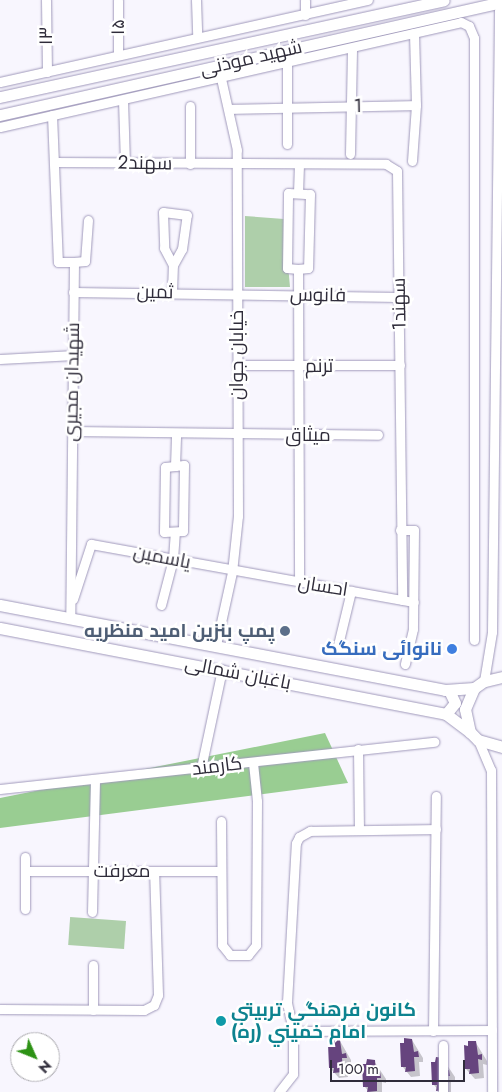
<!DOCTYPE html>
<meta charset="utf-8">
<style>
body{margin:0}
#map{position:relative;width:502px;height:1092px;overflow:hidden;background:#f8f6fe;font-family:Jost,Cairo,sans-serif}
div>[style]{position:absolute}
[style*='--x']{left:calc(var(--x)*1px);top:calc(var(--y)*1px);width:calc(var(--w)*1px);rotate:calc(var(--a)*1deg)}
.green>*{inset:0;background:#aecfaa;transform-origin:0 0}
.forest>*{inset:0;background:#99cd92}
.shadow>*{inset:0;background:#0003}
.building>*{inset:0;background:#66447e}
.roads{filter:drop-shadow(0 0 1px #a099bb) drop-shadow(0 0 1px #a099bb)}
.minor>*{height:9px;margin:-4.5px;padding:0 4.5px;transform-origin:4.5px;border-radius:4.5px;background:#fff}
.major>*{height:11px;margin:-5.5px;padding:0 5.5px;transform-origin:5.5px;border-radius:5.5px;background:#fff}
.dots>*{width:14px;height:14px;translate:-50% -50%;box-sizing:border-box;border:2px solid #fff;border-radius:50%}
span{translate:-50% -50%;white-space:nowrap;text-align:center;line-height:1.15;-webkit-text-stroke:5px #fff;paint-order:stroke}
.street-label{font-size:19px;color:#2f2c3a}
.service-label{font-size:19px;color:#4e5e75;font-weight:700}
.right{translate:-100% -50%;text-align:right}
.shop-label{font-size:19px;color:#366cbe;font-weight:700}
.culture-label{font-size:19px;color:#0d838f;font-weight:700}
.left{translate:0 -50%;text-align:left}
.north{position:absolute;left:10px;top:1032px;width:50px;height:50px;box-sizing:border-box;background:#fff;border:1px solid #acabb0;border-radius:50%;rotate:134deg;font-size:14px;font-weight:700;line-height:20px;text-align:center;color:#2f2c3a}
.north::after{content:'';display:block;margin:auto;width:18px;height:22px;background:#2d9215;clip-path:polygon(50% 0,100% 100%,50% 72%,0 100%)}
.scale{position:absolute;left:330px;top:1060px;width:135px;height:22px;box-sizing:border-box;border:2px solid #2f2c3a;border-top:0;padding-left:6px;font-size:15px;line-height:18px;white-space:nowrap;color:#2f2c3a;-webkit-text-stroke:4px #fff;paint-order:stroke}
</style>
<div id="map">
<div class="green">
<i style="clip-path:polygon(245px 216px,284px 219px,290px 287px,245px 287px)"></i>
<i style="left:126px;top:921px;width:28px;height:56px;rotate:94deg"></i>
</div>
<div class="forest">
<i style="clip-path:polygon(325px 733px,348px 783px,0 828px,0 798px)"></i>
</div>
<div class="shadow">
<i style="clip-path:polygon(412px 1040px,423px 1058px,423px 1062px,419px 1062px,420px 1076px,411px 1077px,402px 1066px,405px 1045px)"></i>
<i style="clip-path:polygon(340px 1041px,351px 1060px,351px 1063px,347px 1063px,348px 1077px,339px 1078px,330px 1068px,333px 1046px)"></i>
<i style="clip-path:polygon(476px 1043px,487px 1061px,487px 1065px,483px 1064px,484px 1078px,475px 1079px,466px 1069px,469px 1047px)"></i>
<i style="clip-path:polygon(443px 1059px,455px 1077px,455px 1081px,451px 1081px,451px 1092px,440px 1092px,434px 1085px)"></i>
<i style="clip-path:polygon(374px 1061px,386px 1079px,386px 1083px,382px 1082px,382px 1092px,369px 1092px,365px 1087px)"></i>
</div>
<div class="building">
<i style="clip-path:polygon(404px 1038px,412px 1039px,414px 1052px,418px 1051px,419px 1057px,414px 1057px,415px 1071px,405px 1072px,406px 1067px,401px 1067px,400px 1043px,404px 1043px)"></i>
<i style="clip-path:polygon(332px 1039px,340px 1040px,342px 1054px,346px 1053px,347px 1058px,342px 1058px,343px 1072px,333px 1073px,334px 1068px,329px 1068px,328px 1044px,332px 1045px)"></i>
<i style="clip-path:polygon(468px 1041px,476px 1041px,478px 1055px,482px 1054px,482px 1060px,478px 1059px,479px 1073px,469px 1074px,470px 1069px,465px 1069px,464px 1045px,468px 1046px)"></i>
<i style="clip-path:polygon(436px 1057px,444px 1058px,445px 1071px,449px 1070px,450px 1076px,446px 1076px,446px 1090px,436px 1091px,437px 1085px,432px 1085px,431px 1062px,435px 1062px)"></i>
<i style="clip-path:polygon(367px 1059px,375px 1060px,376px 1073px,380px 1072px,381px 1078px,377px 1078px,377px 1091px,367px 1092px,368px 1087px,363px 1087px,362px 1064px,366px 1064px)"></i>
</div>
<div class="roads">
<div class="minor">
<i style="--x:46;--y:0;--w:72;--a:89.2"></i>
<i style="--x:118;--y:0;--w:55;--a:90"></i>
<i style="--x:196;--y:0;--w:37;--a:88"></i>
<i style="--x:305;--y:0;--w:15;--a:90"></i>
<i style="--x:0;--y:82;--w:377;--a:-12.6"></i>
<i style="--x:123;--y:100;--w:63;--a:88.2"></i>
<i style="--x:190;--y:106;--w:58;--a:90"></i>
<i style="--x:230;--y:109;--w:186;--a:-1.2"></i>
<i style="--x:416;--y:105;--w:72;--a:-91.6"></i>
<i style="--x:52;--y:115;--w:147;--a:87.7"></i>
<i style="--x:58;--y:262;--w:16;--a:0"></i>
<i style="--x:74;--y:262;--w:356;--a:90.6"></i>
<i style="--x:0;--y:127;--w:473;--a:-12.8"></i>
<i style="--x:461;--y:22;--w:9;--a:27"></i>
<i style="--x:469;--y:26;--w:13;--a:67"></i>
<i style="--x:474;--y:38;--w:602;--a:90"></i>
<i style="--x:287;--y:144;--w:81;--a:-90"></i>
<i style="--x:350;--y:154;--w:106;--a:-88.9"></i>
<i style="--x:412;--y:161;--w:56;--a:-85.9"></i>
<i style="--x:54;--y:162;--w:332;--a:0.3"></i>
<i style="--x:386;--y:164;--w:13;--a:32"></i>
<i style="--x:397;--y:171;--w:429;--a:89.3"></i>
<i style="--x:298;--y:193;--w:29;--a:-88"></i>
<i style="--x:74;--y:262;--w:11;--a:-5"></i>
<i style="--x:85;--y:261;--w:41;--a:-85.8"></i>
<i style="--x:298;--y:269;--w:11;--a:-175"></i>
<i style="--x:287;--y:268;--w:75;--a:-89.2"></i>
<i style="--x:288;--y:193;--w:22;--a:3"></i>
<i style="--x:310;--y:194;--w:74;--a:91.5"></i>
<i style="--x:308;--y:268;--w:10;--a:174"></i>
<i style="--x:298;--y:269;--w:313;--a:89.8"></i>
<i style="--x:73;--y:292;--w:326;--a:0.9"></i>
<i style="--x:172;--y:292;--w:27;--a:-88"></i>
<i style="--x:173;--y:265;--w:18;--a:-61"></i>
<i style="--x:182;--y:249;--w:34;--a:-82"></i>
<i style="--x:187;--y:215;--w:24;--a:-173"></i>
<i style="--x:163;--y:212;--w:36;--a:88"></i>
<i style="--x:164;--y:248;--w:19;--a:62"></i>
<i style="--x:0;--y:359;--w:74;--a:-3.1"></i>
<i style="--x:237;--y:365;--w:163;--a:0"></i>
<i style="--x:72;--y:431;--w:306;--a:0.7"></i>
<i style="--x:175;--y:466;--w:9;--a:-6"></i>
<i style="--x:184;--y:465;--w:66;--a:90.9"></i>
<i style="--x:183;--y:531;--w:19;--a:177"></i>
<i style="--x:164;--y:532;--w:65;--a:-89.1"></i>
<i style="--x:165;--y:467;--w:10;--a:-6"></i>
<i style="--x:175;--y:466;--w:33;--a:-88"></i>
<i style="--x:400;--y:530;--w:14;--a:0"></i>
<i style="--x:414;--y:530;--w:99;--a:90.6"></i>
<i style="--x:413;--y:629;--w:36;--a:103"></i>
<i style="--x:73;--y:599;--w:58;--a:-71.9"></i>
<i style="--x:91;--y:544;--w:328;--a:10.2"></i>
<i style="--x:161;--y:605;--w:48;--a:-75.4"></i>
<i style="--x:173;--y:559;--w:27;--a:-86"></i>
<i style="--x:216;--y:645;--w:75;--a:-77.6"></i>
<i style="--x:232;--y:572;--w:56;--a:-83.9"></i>
<i style="--x:238;--y:516;--w:366;--a:-90.2"></i>
<i style="--x:237;--y:150;--w:78;--a:-102.6"></i>
<i style="--x:337;--y:649;--w:60;--a:-76.4"></i>
<i style="--x:484;--y:681;--w:50;--a:-80.7"></i>
<i style="--x:492;--y:632;--w:621;--a:-89.35"></i>
<i style="--x:499;--y:11;--w:4;--a:-45"></i>
<i style="--x:478;--y:740;--w:33;--a:67"></i>
<i style="--x:491;--y:770;--w:322;--a:89.8"></i>
<i style="--x:358;--y:749;--w:81;--a:89.3"></i>
<i style="--x:201;--y:768;--w:101;--a:-78"></i>
<i style="--x:0;--y:789;--w:437;--a:-6.2"></i>
<i style="--x:221;--y:821;--w:124;--a:89.5"></i>
<i style="--x:222;--y:945;--w:13;--a:51"></i>
<i style="--x:230;--y:955;--w:18;--a:0"></i>
<i style="--x:248;--y:955;--w:13;--a:-51"></i>
<i style="--x:256;--y:945;--w:144;--a:-89.6"></i>
<i style="--x:257;--y:801;--w:39;--a:-96"></i>
<i style="--x:25;--y:871;--w:195;--a:0"></i>
<i style="--x:25;--y:909;--w:52;--a:-90"></i>
<i style="--x:92;--y:912;--w:133;--a:-88.7"></i>
<i style="--x:93;--y:965;--w:45;--a:90"></i>
<i style="--x:0;--y:1009;--w:144;--a:0.4"></i>
<i style="--x:144;--y:1010;--w:11;--a:-27"></i>
<i style="--x:154;--y:1005;--w:11;--a:-68"></i>
<i style="--x:158;--y:995;--w:124;--a:-91.8"></i>
<i style="--x:293;--y:1031;--w:199;--a:-0.3"></i>
<i style="--x:433;--y:1031;--w:235;--a:-89.3"></i>
<i style="--x:443;--y:1045;--w:47;--a:90"></i>
<i style="--x:279;--y:1092;--w:23;--a:-52"></i>
<i style="--x:293;--y:1074;--w:43;--a:-90"></i>
<i style="--x:293;--y:1031;--w:30;--a:-102"></i>
<i style="--x:287;--y:1002;--w:159;--a:-86.8"></i>
<i style="--x:296;--y:843;--w:7;--a:-63"></i>
<i style="--x:299;--y:837;--w:13;--a:-29"></i>
<i style="--x:310;--y:831;--w:126;--a:-0.9"></i>
</div>
<div class="major">
<i style="--x:0;--y:97;--w:454;--a:-12.3"></i>
<i style="--x:0;--y:115;--w:515;--a:-12.69"></i>
<i style="--x:0;--y:605;--w:453;--a:10.8"></i>
<i style="--x:445;--y:690;--w:29;--a:-4"></i>
<i style="--x:0;--y:628;--w:454;--a:10.9"></i>
<i style="--x:446;--y:714;--w:30;--a:37"></i>
<i style="--x:502;--y:677;--w:18;--a:167"></i>
<i style="--x:484;--y:681;--w:12;--a:145"></i>
<i style="--x:474;--y:688;--w:23;--a:113"></i>
<i style="--x:465;--y:709;--w:24;--a:78"></i>
<i style="--x:470;--y:732;--w:11;--a:45"></i>
<i style="--x:478;--y:740;--w:25;--a:16"></i>
<i style="--x:446;--y:714;--w:14;--a:-51"></i>
<i style="--x:455;--y:703;--w:14;--a:-115"></i>
</div>
</div>
<div class="dots">
<i style="left:285px;top:631px;background:#5c6f8a"></i>
<i style="left:452px;top:649px;background:#3f7fe0"></i>
<i style="left:221px;top:1021px;background:#0f9aa8"></i>
</div>
<div class="street-label">
<span style="left:118px;top:27px;rotate:-90deg">۱۵</span>
<span style="left:46px;top:36px;rotate:-90deg">۱۳</span>
<span style="left:251px;top:58px;rotate:-13deg">شهید موذنی</span>
<span style="left:358px;top:106px;rotate:-1deg">1</span>
<span style="left:145px;top:163px;rotate:1deg">2سهند</span>
<span style="left:155px;top:292px;rotate:1deg">ثمین</span>
<span style="left:318px;top:295px;rotate:1deg">فانوس</span>
<span style="left:399px;top:304px;rotate:-91deg">1سهند</span>
<span style="left:237px;top:355px;rotate:-90deg">خیابان جوان</span>
<span style="left:319px;top:366px;rotate:-1deg">ترنم</span>
<span style="left:72px;top:382px;rotate:-89deg">شهیدان مجیری</span>
<span style="left:308px;top:435px">میثاق</span>
<span style="left:162px;top:557px;rotate:11deg">یاسمین</span>
<span style="left:323px;top:586px;rotate:9deg">احسان</span>
<span style="left:238px;top:673px;rotate:11deg">باغبان شمالی</span>
<span style="left:217px;top:766px;rotate:-7deg">کارمند</span>
<span style="left:122px;top:871px">معرفت</span>
</div>
<div class="service-label">
<span class="right" style="left:275px;top:631px">پمپ بنزین امید منظریه</span>
</div>
<div class="shop-label">
<span class="right" style="left:442px;top:649px">نانوائی سنگک</span>
</div>
<div class="culture-label">
<span class="left" style="left:231px;top:1021px">كانون فرهنگي تربيتي<br>امام خميني (ره)</span>
</div>
<div class="north">N</div>
<div class="scale">100 m</div>
</div>
